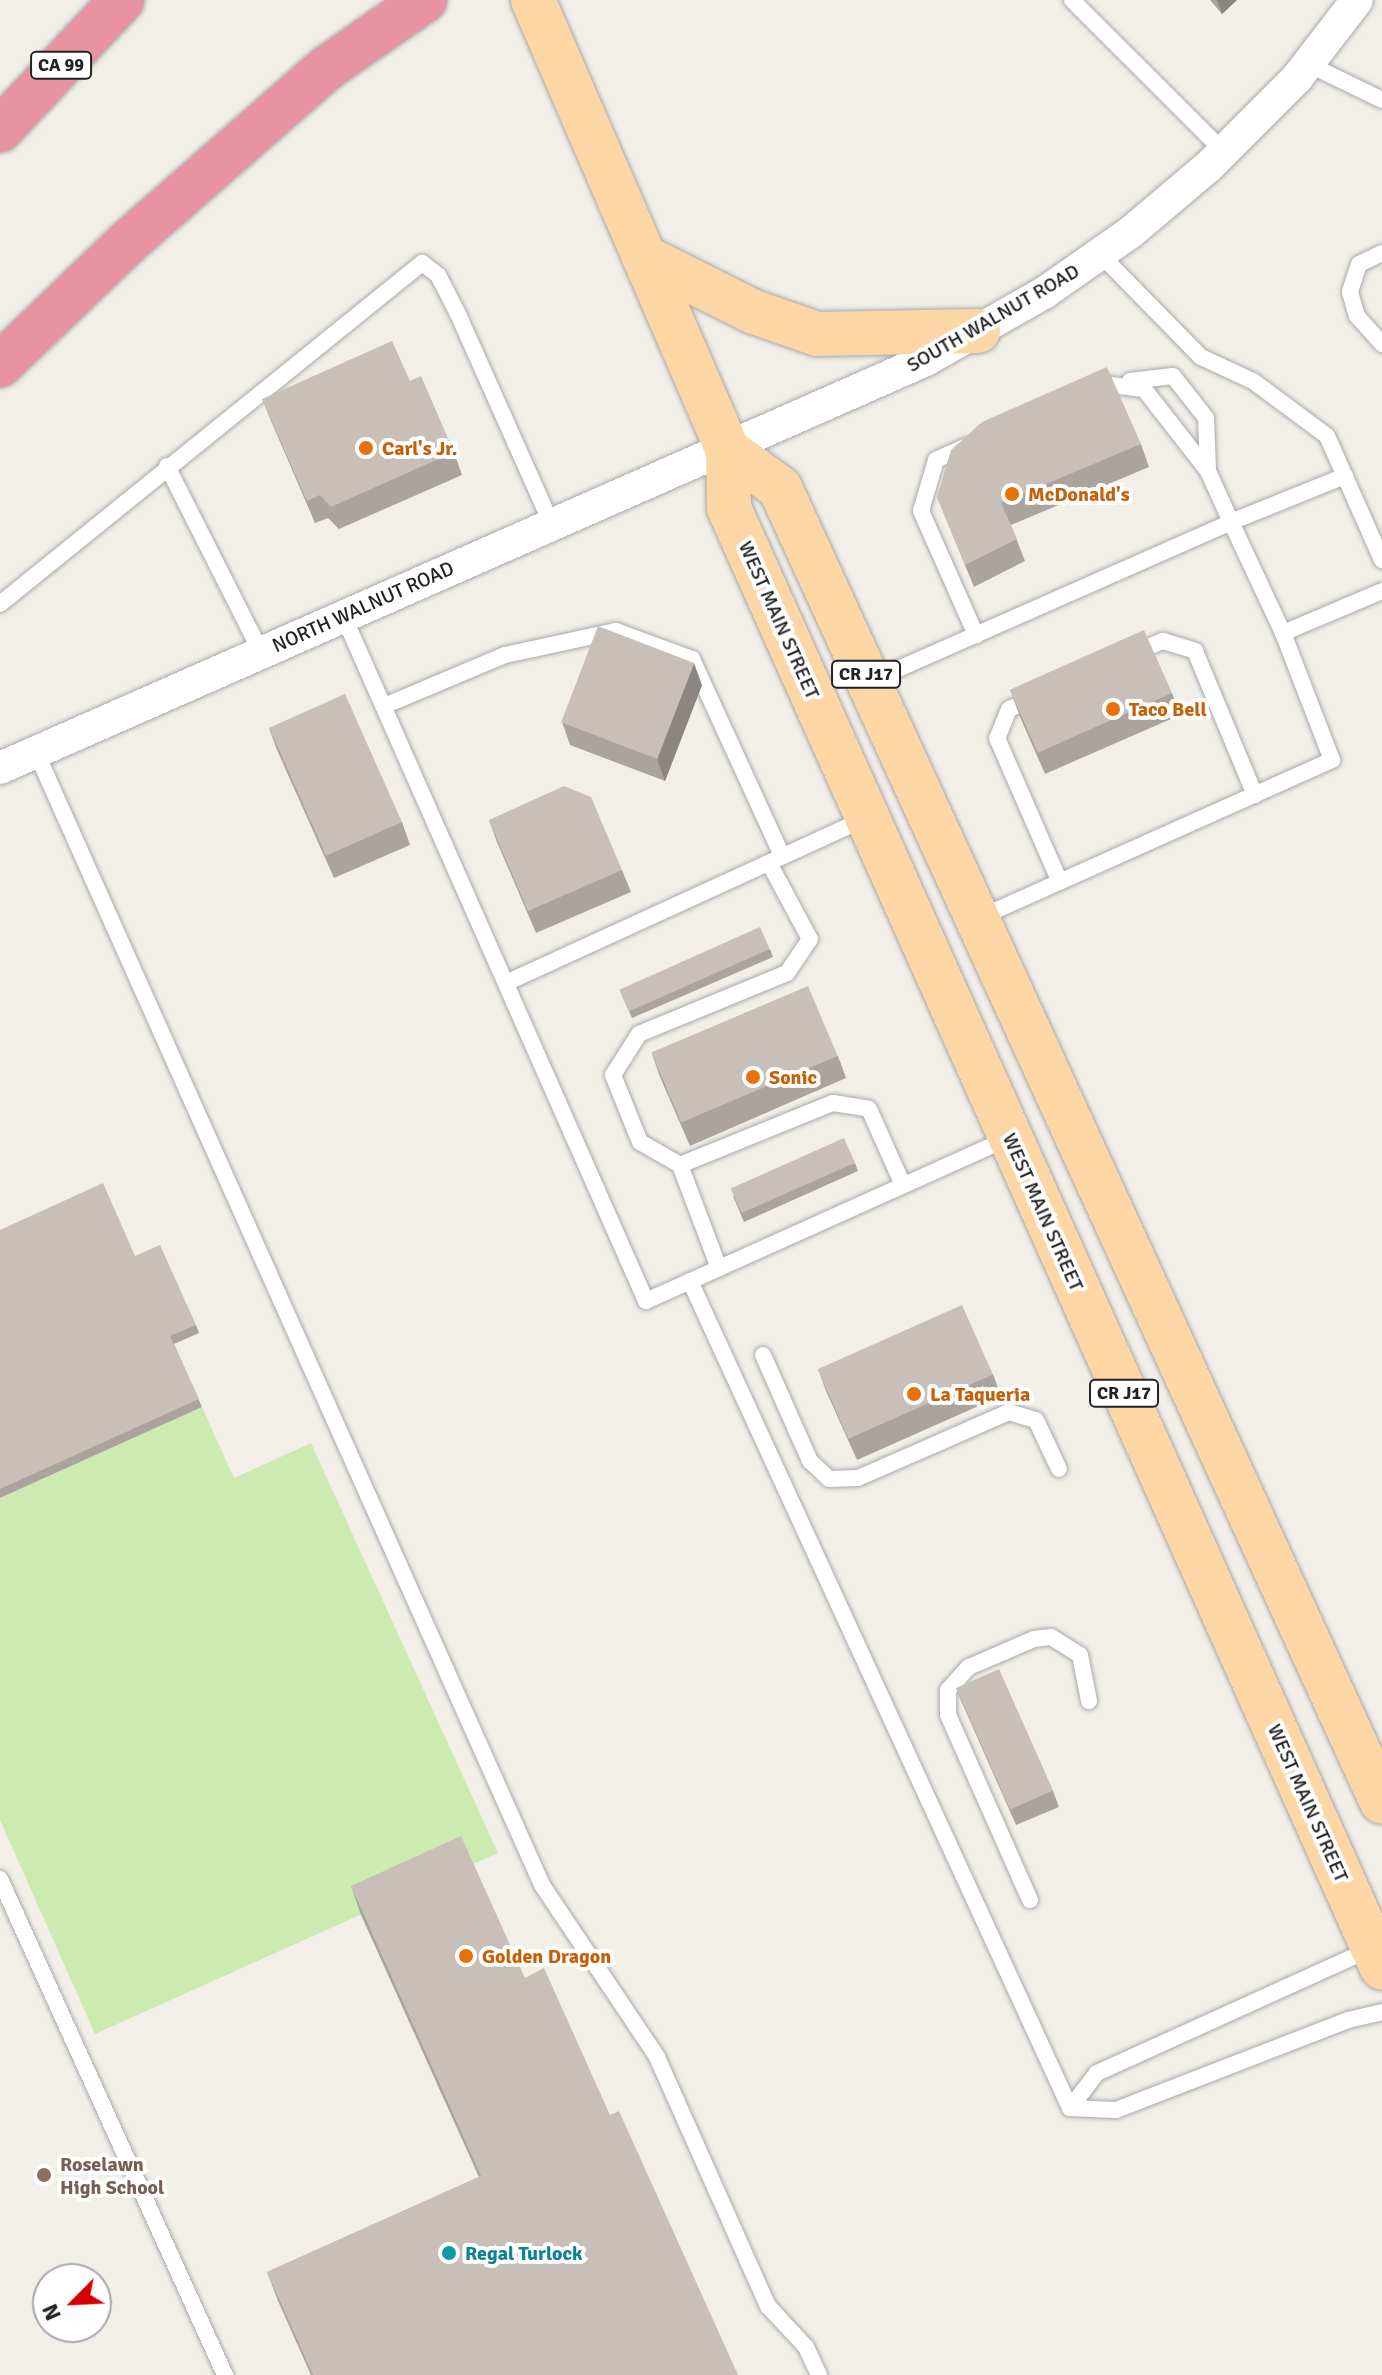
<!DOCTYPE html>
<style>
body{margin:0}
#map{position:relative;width:1382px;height:2375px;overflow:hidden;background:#f2efe9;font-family:Signika,sans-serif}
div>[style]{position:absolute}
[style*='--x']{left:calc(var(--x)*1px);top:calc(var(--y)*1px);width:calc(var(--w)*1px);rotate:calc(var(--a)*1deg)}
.grass>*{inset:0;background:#cdebb0}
.roads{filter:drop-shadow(0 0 2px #a9a9a9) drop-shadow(0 0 2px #a9a9a9)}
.lane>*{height:16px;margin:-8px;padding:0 8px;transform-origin:8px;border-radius:8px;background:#fff}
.street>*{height:32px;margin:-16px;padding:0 16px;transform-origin:16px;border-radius:16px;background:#fff}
.primary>*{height:44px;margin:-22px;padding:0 22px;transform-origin:22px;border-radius:22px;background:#fcd6a4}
.highway>*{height:44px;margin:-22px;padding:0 22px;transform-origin:22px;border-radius:22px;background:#e892a2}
.wall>*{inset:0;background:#aba49e}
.shaded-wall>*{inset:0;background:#8b8681}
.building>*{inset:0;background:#c7bfb8;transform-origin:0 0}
.dots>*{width:22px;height:22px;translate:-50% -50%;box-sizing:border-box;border:4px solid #fff;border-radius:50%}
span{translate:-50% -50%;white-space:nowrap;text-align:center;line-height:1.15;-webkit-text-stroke:8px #fff;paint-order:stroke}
.shield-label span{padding:2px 6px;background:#fff;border:2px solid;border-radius:6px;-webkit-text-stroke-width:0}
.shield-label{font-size:18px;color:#222;font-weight:700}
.street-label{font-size:20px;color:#222}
.food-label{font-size:20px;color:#c56008;font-weight:700}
.left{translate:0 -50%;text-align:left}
.education-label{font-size:20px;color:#785e54;font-weight:700}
.culture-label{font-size:20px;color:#0d838f;font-weight:700}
.north{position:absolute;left:32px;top:2263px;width:80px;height:80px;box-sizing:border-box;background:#fff;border:2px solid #a7a7a7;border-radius:50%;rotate:246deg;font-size:22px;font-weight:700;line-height:32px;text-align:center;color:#222}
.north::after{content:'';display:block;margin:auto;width:28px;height:36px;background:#d40000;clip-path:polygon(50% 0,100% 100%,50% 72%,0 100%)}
</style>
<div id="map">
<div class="grass">
<i style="clip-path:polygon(202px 1407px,234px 1478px,311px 1443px,498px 1853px,95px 2034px,0 1820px,0 1498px)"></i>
</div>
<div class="roads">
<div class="lane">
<i style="--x:1072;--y:0;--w:215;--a:45"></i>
<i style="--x:1308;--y:64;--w:82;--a:25.9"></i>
<i style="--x:1382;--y:253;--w:25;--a:154"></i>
<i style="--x:1359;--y:264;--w:29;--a:108"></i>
<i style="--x:1350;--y:292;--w:25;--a:74"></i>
<i style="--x:1357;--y:316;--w:38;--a:48"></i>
<i style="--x:1100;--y:254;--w:144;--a:45.6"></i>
<i style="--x:1201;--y:357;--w:57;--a:24.8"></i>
<i style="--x:1253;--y:381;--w:92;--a:36.6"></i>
<i style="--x:1327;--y:436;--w:136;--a:66.1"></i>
<i style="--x:1130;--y:381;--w:43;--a:-6.6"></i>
<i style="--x:1173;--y:376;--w:53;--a:51.8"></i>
<i style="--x:1206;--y:418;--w:53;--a:87.8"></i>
<i style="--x:1094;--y:388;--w:9;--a:-27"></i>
<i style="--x:1102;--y:384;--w:42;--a:6.8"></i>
<i style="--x:1144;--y:389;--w:104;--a:52"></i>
<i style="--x:1208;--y:471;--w:56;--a:65.7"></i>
<i style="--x:1231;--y:522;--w:123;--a:-22"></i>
<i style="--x:967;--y:446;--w:34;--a:156"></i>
<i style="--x:936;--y:460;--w:53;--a:106.4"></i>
<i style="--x:921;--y:511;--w:136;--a:66.1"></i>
<i style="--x:167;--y:466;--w:208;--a:63.2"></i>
<i style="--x:0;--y:604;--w:543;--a:-38.94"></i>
<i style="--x:422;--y:263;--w:20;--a:37"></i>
<i style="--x:438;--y:275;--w:44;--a:62.9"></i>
<i style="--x:458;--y:314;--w:231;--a:66"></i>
<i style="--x:343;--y:615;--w:750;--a:66.17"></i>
<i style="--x:646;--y:1301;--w:397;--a:-24.2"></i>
<i style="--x:1283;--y:633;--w:108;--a:-23"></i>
<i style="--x:1132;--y:654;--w:34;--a:-23"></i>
<i style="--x:1163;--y:641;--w:34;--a:17"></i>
<i style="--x:1195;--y:651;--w:156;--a:67.4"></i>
<i style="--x:871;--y:681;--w:394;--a:-23.8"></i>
<i style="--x:1231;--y:522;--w:123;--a:64.9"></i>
<i style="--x:1283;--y:633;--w:136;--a:68.9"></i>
<i style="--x:1332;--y:760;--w:385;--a:155.9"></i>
<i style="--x:1034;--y:698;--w:27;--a:156"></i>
<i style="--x:1009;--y:709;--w:31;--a:112"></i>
<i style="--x:997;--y:738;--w:157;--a:66.4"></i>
<i style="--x:384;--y:706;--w:131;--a:-22.9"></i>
<i style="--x:505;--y:655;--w:114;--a:-12.2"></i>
<i style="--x:616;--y:631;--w:81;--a:20.2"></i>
<i style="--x:692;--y:659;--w:217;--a:65.4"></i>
<i style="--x:36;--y:752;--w:1241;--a:65.93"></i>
<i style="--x:542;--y:1885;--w:207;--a:56.2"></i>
<i style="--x:657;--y:2057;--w:273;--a:66"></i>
<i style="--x:768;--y:2306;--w:56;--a:47.2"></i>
<i style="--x:806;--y:2347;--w:31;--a:65"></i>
<i style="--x:769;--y:863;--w:86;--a:61.7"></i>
<i style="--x:810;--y:939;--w:41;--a:124.1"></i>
<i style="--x:787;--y:973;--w:160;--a:157.6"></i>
<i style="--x:639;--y:1034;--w:49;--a:122.4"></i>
<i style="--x:613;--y:1075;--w:72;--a:68.1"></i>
<i style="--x:640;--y:1142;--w:46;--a:29.9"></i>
<i style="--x:680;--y:1165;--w:165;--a:-22.1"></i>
<i style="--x:833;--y:1103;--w:36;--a:9"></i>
<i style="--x:869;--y:1109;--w:83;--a:65.9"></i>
<i style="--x:506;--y:983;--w:395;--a:-24.6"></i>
<i style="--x:680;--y:1165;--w:110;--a:69.3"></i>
<i style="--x:690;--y:1281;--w:910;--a:65.32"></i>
<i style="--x:763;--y:1355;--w:116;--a:66.1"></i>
<i style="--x:810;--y:1461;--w:26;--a:43"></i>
<i style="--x:829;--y:1479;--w:29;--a:-2"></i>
<i style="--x:858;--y:1478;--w:165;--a:-23.6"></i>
<i style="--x:1009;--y:1412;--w:28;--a:17"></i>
<i style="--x:1036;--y:1420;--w:54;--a:64.9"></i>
<i style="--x:0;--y:1879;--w:545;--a:65.6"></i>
<i style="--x:1030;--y:1900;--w:202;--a:-113.9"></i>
<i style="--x:948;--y:1715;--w:25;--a:-90"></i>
<i style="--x:948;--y:1690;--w:31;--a:-48"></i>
<i style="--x:969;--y:1667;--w:71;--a:-23.3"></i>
<i style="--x:1034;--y:1639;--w:17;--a:-7"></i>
<i style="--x:1051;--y:1637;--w:34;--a:32"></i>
<i style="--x:1080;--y:1655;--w:47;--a:78.9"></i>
<i style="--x:1070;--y:2108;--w:44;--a:-52.4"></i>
<i style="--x:1097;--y:2073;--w:302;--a:-24.4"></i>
<i style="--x:1070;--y:2108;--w:46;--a:2.5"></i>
<i style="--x:1116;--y:2110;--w:249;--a:-21.2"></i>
<i style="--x:1348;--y:2020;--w:35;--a:-13"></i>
</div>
<div class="street">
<i style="--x:0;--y:768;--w:1012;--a:-23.78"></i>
<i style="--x:926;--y:360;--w:136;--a:-29.6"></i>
<i style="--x:1044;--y:293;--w:106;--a:-35"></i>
<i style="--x:1131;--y:232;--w:101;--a:-40.2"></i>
<i style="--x:1208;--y:167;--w:126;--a:-45"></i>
<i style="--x:1297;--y:78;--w:98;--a:-52.4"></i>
</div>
<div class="primary">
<i style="--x:533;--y:0;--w:490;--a:66.6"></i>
<i style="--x:728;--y:450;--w:58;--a:89"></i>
<i style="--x:729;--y:508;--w:1599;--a:65.9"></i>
<i style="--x:644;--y:257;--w:123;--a:26.6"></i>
<i style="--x:754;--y:312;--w:67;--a:19.2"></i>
<i style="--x:817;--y:334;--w:161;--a:-1.1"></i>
<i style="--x:728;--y:450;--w:64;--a:36.2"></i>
<i style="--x:780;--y:488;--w:1445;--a:65.39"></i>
</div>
<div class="highway">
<i style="--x:0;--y:130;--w:178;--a:-46.8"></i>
<i style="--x:0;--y:365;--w:176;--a:-43.8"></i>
<i style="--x:127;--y:243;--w:266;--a:-41.2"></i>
<i style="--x:327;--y:68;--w:119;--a:-34.8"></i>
</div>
</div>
<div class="wall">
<i style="clip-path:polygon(1210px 0,1237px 0,1222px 14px)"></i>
<i style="clip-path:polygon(410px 381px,454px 452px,462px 475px,339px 529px,328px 518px,315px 523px,271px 421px,262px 399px)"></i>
<i style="clip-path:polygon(1141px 444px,1149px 467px,1011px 525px,1025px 561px,974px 587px,937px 497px)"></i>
<i style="clip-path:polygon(702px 685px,665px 781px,570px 745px,562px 722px)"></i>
<i style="clip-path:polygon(1172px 693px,1180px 715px,1045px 774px,1020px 717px,1012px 695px)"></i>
<i style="clip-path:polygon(269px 728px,402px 822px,410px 845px,334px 878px,277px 750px)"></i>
<i style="clip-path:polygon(489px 820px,622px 870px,631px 892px,536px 933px,497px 842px)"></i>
<i style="clip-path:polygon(770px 949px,773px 957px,632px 1018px,622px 996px)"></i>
<i style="clip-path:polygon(652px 1054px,838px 1056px,846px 1078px,690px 1146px,660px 1077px)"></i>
<i style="clip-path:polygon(855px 1163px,858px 1171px,744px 1222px,733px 1196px)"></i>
<i style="clip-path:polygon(0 1230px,135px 1256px,196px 1325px,199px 1333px,174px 1344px,202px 1407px,0 1498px)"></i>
<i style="clip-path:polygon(818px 1369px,993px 1374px,1001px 1396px,857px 1460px,826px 1391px)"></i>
<i style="clip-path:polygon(956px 1688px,1053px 1791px,1059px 1807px,1016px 1825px,962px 1703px)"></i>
<i style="clip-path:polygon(351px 1886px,525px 1978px,610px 2115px,738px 2375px,311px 2375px,278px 2301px,267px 2272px,479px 2177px,361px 1915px)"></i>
</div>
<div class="shaded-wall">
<i style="clip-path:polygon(1217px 0,1237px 0,1222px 14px)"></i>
<i style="clip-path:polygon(694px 663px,702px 685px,665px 781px,657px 759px)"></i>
</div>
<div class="building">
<i style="clip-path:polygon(392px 341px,410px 381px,421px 376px,454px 452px,331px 507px,320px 495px,307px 501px,262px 399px)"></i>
<i style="clip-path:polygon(1107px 367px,1141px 444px,1001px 503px,1017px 539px,965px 565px,937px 497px,951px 450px,982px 422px)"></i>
<i style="left:598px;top:626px;width:103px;height:103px;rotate:21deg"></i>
<i style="left:1144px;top:630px;width:69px;height:147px;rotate:66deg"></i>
<i style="left:345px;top:694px;width:140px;height:83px;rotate:66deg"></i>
<i style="clip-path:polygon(564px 786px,591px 797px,622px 870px,528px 911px,489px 820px)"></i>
<i style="left:760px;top:927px;width:24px;height:154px;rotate:66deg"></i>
<i style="left:808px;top:986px;width:76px;height:170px;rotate:67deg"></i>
<i style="left:844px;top:1138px;width:27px;height:124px;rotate:66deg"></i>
<i style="clip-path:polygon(103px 1183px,135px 1256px,160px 1245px,196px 1325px,170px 1336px,199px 1399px,0 1489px,0 1230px)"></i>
<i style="left:962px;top:1305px;width:76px;height:158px;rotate:66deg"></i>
<i style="left:999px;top:1669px;width:133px;height:47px;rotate:66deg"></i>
<i style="clip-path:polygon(461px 1836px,525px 1978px,544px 1968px,610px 2115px,619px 2111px,738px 2375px,313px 2375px,267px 2272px,481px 2176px,351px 1886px)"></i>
</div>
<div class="dots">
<i style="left:366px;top:448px;background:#e8710a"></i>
<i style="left:1012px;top:494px;background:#e8710a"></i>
<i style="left:1113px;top:709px;background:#e8710a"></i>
<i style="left:753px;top:1077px;background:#e8710a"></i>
<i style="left:914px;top:1394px;background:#e8710a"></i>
<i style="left:466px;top:1956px;background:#e8710a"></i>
<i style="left:44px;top:2175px;background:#8d6e63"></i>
<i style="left:449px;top:2253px;background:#0f9aa8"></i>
</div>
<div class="shield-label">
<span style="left:61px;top:65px">CA 99</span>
<span style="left:866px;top:674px">CR J17</span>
<span style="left:1124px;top:1393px">CR J17</span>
</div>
<div class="street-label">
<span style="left:993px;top:318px;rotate:-30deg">SOUTH WALNUT ROAD</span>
<span style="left:363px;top:607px;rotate:-24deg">NORTH WALNUT ROAD</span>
<span style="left:779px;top:620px;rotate:66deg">WEST MAIN STREET</span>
<span style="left:1043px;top:1212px;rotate:66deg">WEST MAIN STREET</span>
<span style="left:1308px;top:1803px;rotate:66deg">WEST MAIN STREET</span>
</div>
<div class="food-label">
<span class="left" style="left:382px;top:448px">Carl's Jr.</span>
<span class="left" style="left:1028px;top:494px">McDonald's</span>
<span class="left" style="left:1129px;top:709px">Taco Bell</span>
<span class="left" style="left:769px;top:1077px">Sonic</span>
<span class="left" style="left:930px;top:1394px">La Taqueria</span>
<span class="left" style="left:482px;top:1956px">Golden Dragon</span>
</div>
<div class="education-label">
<span class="left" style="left:60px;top:2176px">Roselawn<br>High School</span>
</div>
<div class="culture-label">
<span class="left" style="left:465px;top:2253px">Regal Turlock</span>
</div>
<div class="north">N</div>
</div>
